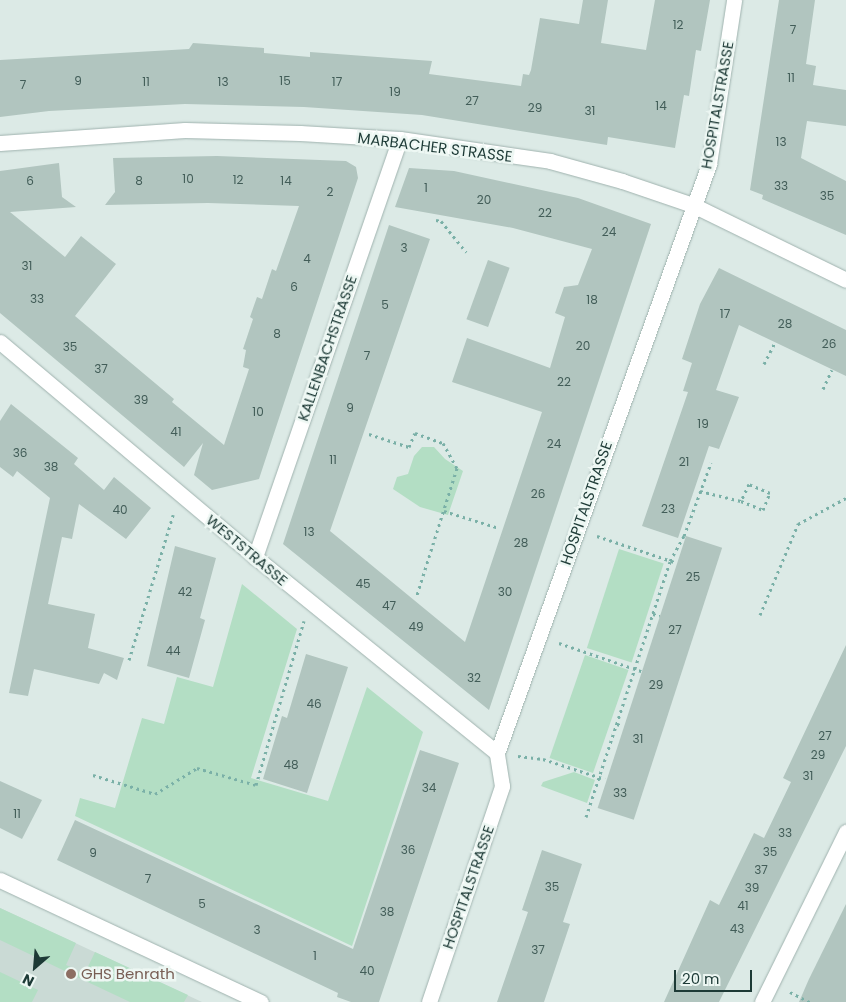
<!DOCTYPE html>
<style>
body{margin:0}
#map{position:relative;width:846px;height:1002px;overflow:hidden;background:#dceae6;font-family:Poppins,sans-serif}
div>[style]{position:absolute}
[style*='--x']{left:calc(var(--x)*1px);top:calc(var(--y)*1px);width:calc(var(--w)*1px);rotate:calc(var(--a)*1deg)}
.built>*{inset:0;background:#cadad5}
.green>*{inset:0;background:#b3dec4;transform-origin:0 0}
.building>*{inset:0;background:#b1c5bf;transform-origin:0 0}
.path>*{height:3px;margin-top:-1.5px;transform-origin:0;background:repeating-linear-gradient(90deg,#7ab0a7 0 2.5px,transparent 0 6.5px)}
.roads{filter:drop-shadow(0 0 1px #9fb2ae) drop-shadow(0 0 1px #9fb2ae)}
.street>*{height:15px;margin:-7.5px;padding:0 7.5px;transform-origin:7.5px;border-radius:7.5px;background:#fff}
.dots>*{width:14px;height:14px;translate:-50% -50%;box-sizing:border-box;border:2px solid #edf7f3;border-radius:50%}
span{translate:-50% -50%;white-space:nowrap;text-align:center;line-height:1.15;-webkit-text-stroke:5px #edf7f3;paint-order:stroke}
.number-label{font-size:12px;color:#425d58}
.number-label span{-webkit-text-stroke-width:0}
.street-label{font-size:15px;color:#1d3a36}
.education-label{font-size:15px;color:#785e54}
.left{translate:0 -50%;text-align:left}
.north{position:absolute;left:10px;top:942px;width:50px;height:50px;-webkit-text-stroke:4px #edf7f3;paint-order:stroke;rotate:207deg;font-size:14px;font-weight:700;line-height:20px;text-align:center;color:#1d3a36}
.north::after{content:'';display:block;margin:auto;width:18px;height:22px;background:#1d3a36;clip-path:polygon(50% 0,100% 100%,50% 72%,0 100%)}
.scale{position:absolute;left:674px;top:970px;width:78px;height:22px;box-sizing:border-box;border:2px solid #1d3a36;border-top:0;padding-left:6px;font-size:15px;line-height:18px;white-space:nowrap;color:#1d3a36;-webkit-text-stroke:4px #edf7f3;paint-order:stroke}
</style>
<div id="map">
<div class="built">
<i style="clip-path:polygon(0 908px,202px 1002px,0 1002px)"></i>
</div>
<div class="green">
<i style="clip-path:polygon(422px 447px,434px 447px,445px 459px,463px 471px,448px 515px,420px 507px,393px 489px,397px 477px,408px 474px,414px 456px)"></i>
<i style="left:619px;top:549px;width:47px;height:104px;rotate:18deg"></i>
<i style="clip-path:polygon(242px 584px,297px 629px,251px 778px,328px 801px,367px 687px,423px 732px,352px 946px,75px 816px,80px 798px,115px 808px,142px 718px,164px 724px,177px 677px,213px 687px)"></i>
<i style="left:585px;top:655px;width:46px;height:109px;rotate:19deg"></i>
<i style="clip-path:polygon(574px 772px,595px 780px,587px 803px,541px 786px,543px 782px)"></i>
<i style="clip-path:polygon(0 908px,76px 943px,66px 965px,71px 967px,69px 973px,0 940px)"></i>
<i style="clip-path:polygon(95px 952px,188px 995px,184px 1002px,130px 1002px,77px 977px,79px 971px,85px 973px)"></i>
<i style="clip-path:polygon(0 972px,38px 990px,32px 1002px,0 1002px)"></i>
</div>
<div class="building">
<i style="clip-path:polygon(583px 0,608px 0,601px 43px,646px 50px,655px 0,710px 0,701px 51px,696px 50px,689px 96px,684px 95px,675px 148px,608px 137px,607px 145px,422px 115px,304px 107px,185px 104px,49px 111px,0 117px,0 60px,189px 49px,193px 43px,264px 48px,264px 53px,310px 57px,310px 52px,432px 61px,429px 74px,521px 86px,523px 74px,529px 75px,531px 70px,540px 18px,579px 24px)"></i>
<i style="clip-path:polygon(779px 0,815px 0,806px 64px,816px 66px,813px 85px,846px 90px,846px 126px,807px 121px,801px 158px,846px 181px,846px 235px,762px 199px,763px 195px,750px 190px)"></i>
<i style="clip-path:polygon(217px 156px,346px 161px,356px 167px,358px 178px,259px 479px,212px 490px,194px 475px,203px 443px,184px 467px,0 313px,0 171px,59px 163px,62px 197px,76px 207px,10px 212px,65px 257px,81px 236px,116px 264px,75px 316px,174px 399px,172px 402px,224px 445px,249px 369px,243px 367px,246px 350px,243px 349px,253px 319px,250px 317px,257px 297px,262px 299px,272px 269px,276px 271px,299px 206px,208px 203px,105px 205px,115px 192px,113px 158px)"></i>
<i style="clip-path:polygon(409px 168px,454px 171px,578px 198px,651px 224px,489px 710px,283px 544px,389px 225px,430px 239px,330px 531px,465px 642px,542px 412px,452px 382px,467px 338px,550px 368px,565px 317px,555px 313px,564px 287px,578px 285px,592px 249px,513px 228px,395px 207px)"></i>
<i style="left:488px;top:260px;width:23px;height:63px;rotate:20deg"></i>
<i style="clip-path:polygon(719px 268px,846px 330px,846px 376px,739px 325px,716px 390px,739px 397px,719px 449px,709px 446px,678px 538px,642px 526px,688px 392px,683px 391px,692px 363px,682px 359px,700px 304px)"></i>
<i style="clip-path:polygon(11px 404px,78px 458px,74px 464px,104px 490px,114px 477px,151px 508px,126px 539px,79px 504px,72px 539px,62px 537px,48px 604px,95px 614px,88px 648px,124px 658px,117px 680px,104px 673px,99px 684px,34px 669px,28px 696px,9px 693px,50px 498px,17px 471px,13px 477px,0 467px,0 421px)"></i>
<i style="left:686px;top:536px;width:38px;height:286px;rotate:18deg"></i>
<i style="clip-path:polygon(175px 546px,216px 558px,200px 618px,205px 620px,189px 678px,147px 666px)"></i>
<i style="clip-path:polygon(846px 645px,846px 746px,719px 1002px,664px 1002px,710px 900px,719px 905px,754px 833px,764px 838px,791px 782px,783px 778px)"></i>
<i style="clip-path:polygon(306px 654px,348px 667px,307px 793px,263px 779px,282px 716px,287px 718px)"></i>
<i style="clip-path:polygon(420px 750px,459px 763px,379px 1002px,351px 1002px,337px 997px,338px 993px,57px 860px,75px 820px,353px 949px)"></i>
<i style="clip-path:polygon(0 781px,42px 800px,22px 839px,0 828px)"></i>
<i style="clip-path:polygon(542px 850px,582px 864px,563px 922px,570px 924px,544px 1002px,497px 1002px,528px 912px,522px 910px)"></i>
<i style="clip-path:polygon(846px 904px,846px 1002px,799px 1002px,809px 979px)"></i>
</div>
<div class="path">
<i style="--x:436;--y:220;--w:5;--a:11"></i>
<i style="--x:441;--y:221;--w:40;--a:51"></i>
<i style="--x:764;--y:364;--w:25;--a:-63"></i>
<i style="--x:823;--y:389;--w:21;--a:-65"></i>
<i style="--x:369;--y:434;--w:42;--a:18"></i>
<i style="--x:409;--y:447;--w:15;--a:-67"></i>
<i style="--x:415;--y:433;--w:30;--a:20"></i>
<i style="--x:443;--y:443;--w:29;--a:61"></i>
<i style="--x:457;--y:468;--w:133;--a:107.5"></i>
<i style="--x:700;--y:491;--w:42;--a:13.7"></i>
<i style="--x:741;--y:501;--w:24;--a:22"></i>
<i style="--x:763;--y:510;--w:18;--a:-68"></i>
<i style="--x:770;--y:493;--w:23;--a:-157"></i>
<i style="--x:749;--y:484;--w:19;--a:115"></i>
<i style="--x:444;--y:511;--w:58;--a:17.2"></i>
<i style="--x:597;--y:536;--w:84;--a:18.6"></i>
<i style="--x:653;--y:614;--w:7;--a:16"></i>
<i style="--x:760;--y:615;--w:99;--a:-67.3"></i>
<i style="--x:798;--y:524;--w:55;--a:-28.4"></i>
<i style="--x:559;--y:643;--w:87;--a:18.9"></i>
<i style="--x:129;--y:660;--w:152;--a:-73.1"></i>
<i style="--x:617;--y:724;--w:6;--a:18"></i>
<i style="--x:518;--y:756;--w:25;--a:7"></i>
<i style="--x:543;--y:759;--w:65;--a:17.9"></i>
<i style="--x:93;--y:775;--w:65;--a:17"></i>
<i style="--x:155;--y:794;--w:49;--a:-31.8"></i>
<i style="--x:197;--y:768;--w:61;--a:16.1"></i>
<i style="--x:256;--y:785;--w:171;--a:-73.7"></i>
<i style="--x:586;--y:817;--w:269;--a:-71.8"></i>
<i style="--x:670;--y:561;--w:29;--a:-61"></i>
<i style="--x:684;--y:536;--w:78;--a:-69.7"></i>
<i style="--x:790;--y:992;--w:22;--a:27"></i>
</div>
<div class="roads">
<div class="street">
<i style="--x:0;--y:143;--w:185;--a:-4"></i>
<i style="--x:185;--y:130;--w:115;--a:1.5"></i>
<i style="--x:300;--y:133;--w:100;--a:3.4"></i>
<i style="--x:400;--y:139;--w:152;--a:8.3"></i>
<i style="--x:550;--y:161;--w:75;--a:15.5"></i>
<i style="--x:622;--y:181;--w:75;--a:18.7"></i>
<i style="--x:693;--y:205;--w:170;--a:26.1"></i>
<i style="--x:0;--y:342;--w:334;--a:40.1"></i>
<i style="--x:255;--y:557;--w:311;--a:39"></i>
<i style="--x:255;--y:557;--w:442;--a:-70.9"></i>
<i style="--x:0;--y:880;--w:288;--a:25.1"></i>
<i style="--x:429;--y:1002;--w:228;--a:-71.3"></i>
<i style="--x:502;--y:786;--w:33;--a:-99"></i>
<i style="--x:497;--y:753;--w:626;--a:-70.2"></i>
<i style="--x:709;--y:164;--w:166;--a:-81.3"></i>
<i style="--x:762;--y:1002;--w:190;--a:-63.7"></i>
</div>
</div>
<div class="dots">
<i style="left:71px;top:974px;background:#8d6e63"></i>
</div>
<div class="number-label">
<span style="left:678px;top:25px">12</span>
<span style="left:793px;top:30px">7</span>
<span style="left:791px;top:78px">11</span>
<span style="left:78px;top:81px">9</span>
<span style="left:285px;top:81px">15</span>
<span style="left:146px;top:82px">11</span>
<span style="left:223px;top:82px">13</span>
<span style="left:337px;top:82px">17</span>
<span style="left:23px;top:85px">7</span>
<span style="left:395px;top:92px">19</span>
<span style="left:472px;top:101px">27</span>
<span style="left:661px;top:106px">14</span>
<span style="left:535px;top:108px">29</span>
<span style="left:590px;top:111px">31</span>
<span style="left:781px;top:142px">13</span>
<span style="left:188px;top:179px">10</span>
<span style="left:238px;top:180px">12</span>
<span style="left:30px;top:181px">6</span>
<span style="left:139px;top:181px">8</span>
<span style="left:286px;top:181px">14</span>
<span style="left:781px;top:186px">33</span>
<span style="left:426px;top:188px">1</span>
<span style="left:330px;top:192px">2</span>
<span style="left:827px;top:196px">35</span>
<span style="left:484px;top:200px">20</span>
<span style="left:545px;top:213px">22</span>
<span style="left:609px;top:232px">24</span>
<span style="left:404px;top:248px">3</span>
<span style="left:307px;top:259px">4</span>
<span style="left:27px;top:266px">31</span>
<span style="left:294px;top:287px">6</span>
<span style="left:37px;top:299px">33</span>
<span style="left:592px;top:300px">18</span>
<span style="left:385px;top:305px">5</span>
<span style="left:725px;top:314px">17</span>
<span style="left:785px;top:324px">28</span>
<span style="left:277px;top:334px">8</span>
<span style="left:829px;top:344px">26</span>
<span style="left:583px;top:346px">20</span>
<span style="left:70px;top:347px">35</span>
<span style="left:367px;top:356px">7</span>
<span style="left:101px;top:369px">37</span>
<span style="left:564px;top:382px">22</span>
<span style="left:141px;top:400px">39</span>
<span style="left:350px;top:408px">9</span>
<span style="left:258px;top:412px">10</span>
<span style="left:703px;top:424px">19</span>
<span style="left:176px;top:432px">41</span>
<span style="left:554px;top:444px">24</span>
<span style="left:20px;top:453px">36</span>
<span style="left:333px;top:460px">11</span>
<span style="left:684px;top:462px">21</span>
<span style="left:51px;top:467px">38</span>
<span style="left:538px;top:494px">26</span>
<span style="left:668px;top:509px">23</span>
<span style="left:120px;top:510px">40</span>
<span style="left:309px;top:532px">13</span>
<span style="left:521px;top:543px">28</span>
<span style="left:693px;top:577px">25</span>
<span style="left:363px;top:584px">45</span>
<span style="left:185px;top:592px">42</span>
<span style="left:505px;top:592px">30</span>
<span style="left:389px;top:606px">47</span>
<span style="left:416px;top:627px">49</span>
<span style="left:675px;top:630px">27</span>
<span style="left:173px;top:651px">44</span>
<span style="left:474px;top:678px">32</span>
<span style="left:656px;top:685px">29</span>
<span style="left:314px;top:704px">46</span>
<span style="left:825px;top:736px">27</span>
<span style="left:638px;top:739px">31</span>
<span style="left:818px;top:755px">29</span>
<span style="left:291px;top:765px">48</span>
<span style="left:808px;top:776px">31</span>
<span style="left:429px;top:788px">34</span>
<span style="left:620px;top:793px">33</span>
<span style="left:17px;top:814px">11</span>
<span style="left:785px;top:833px">33</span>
<span style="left:408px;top:850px">36</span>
<span style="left:770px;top:852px">35</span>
<span style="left:93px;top:853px">9</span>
<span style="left:761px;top:870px">37</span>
<span style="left:148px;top:879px">7</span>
<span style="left:552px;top:887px">35</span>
<span style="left:752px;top:888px">39</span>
<span style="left:202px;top:904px">5</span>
<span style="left:743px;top:906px">41</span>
<span style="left:387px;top:912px">38</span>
<span style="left:737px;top:929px">43</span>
<span style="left:257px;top:930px">3</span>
<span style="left:538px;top:950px">37</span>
<span style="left:315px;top:956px">1</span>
<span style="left:367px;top:971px">40</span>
</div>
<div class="street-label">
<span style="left:717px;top:105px;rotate:-80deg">HOSPITALSTRASSE</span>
<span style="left:435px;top:147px;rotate:7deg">MARBACHER STRASSE</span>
<span style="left:327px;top:348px;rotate:-71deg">KALLENBACHSTRASSE</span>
<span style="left:586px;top:503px;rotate:-71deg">HOSPITALSTRASSE</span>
<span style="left:247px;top:550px;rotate:40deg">WESTSTRASSE</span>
<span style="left:468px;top:887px;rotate:-71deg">HOSPITALSTRASSE</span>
</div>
<div class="education-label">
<span class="left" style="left:81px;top:974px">GHS Benrath</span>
</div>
<div class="north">N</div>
<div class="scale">20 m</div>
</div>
